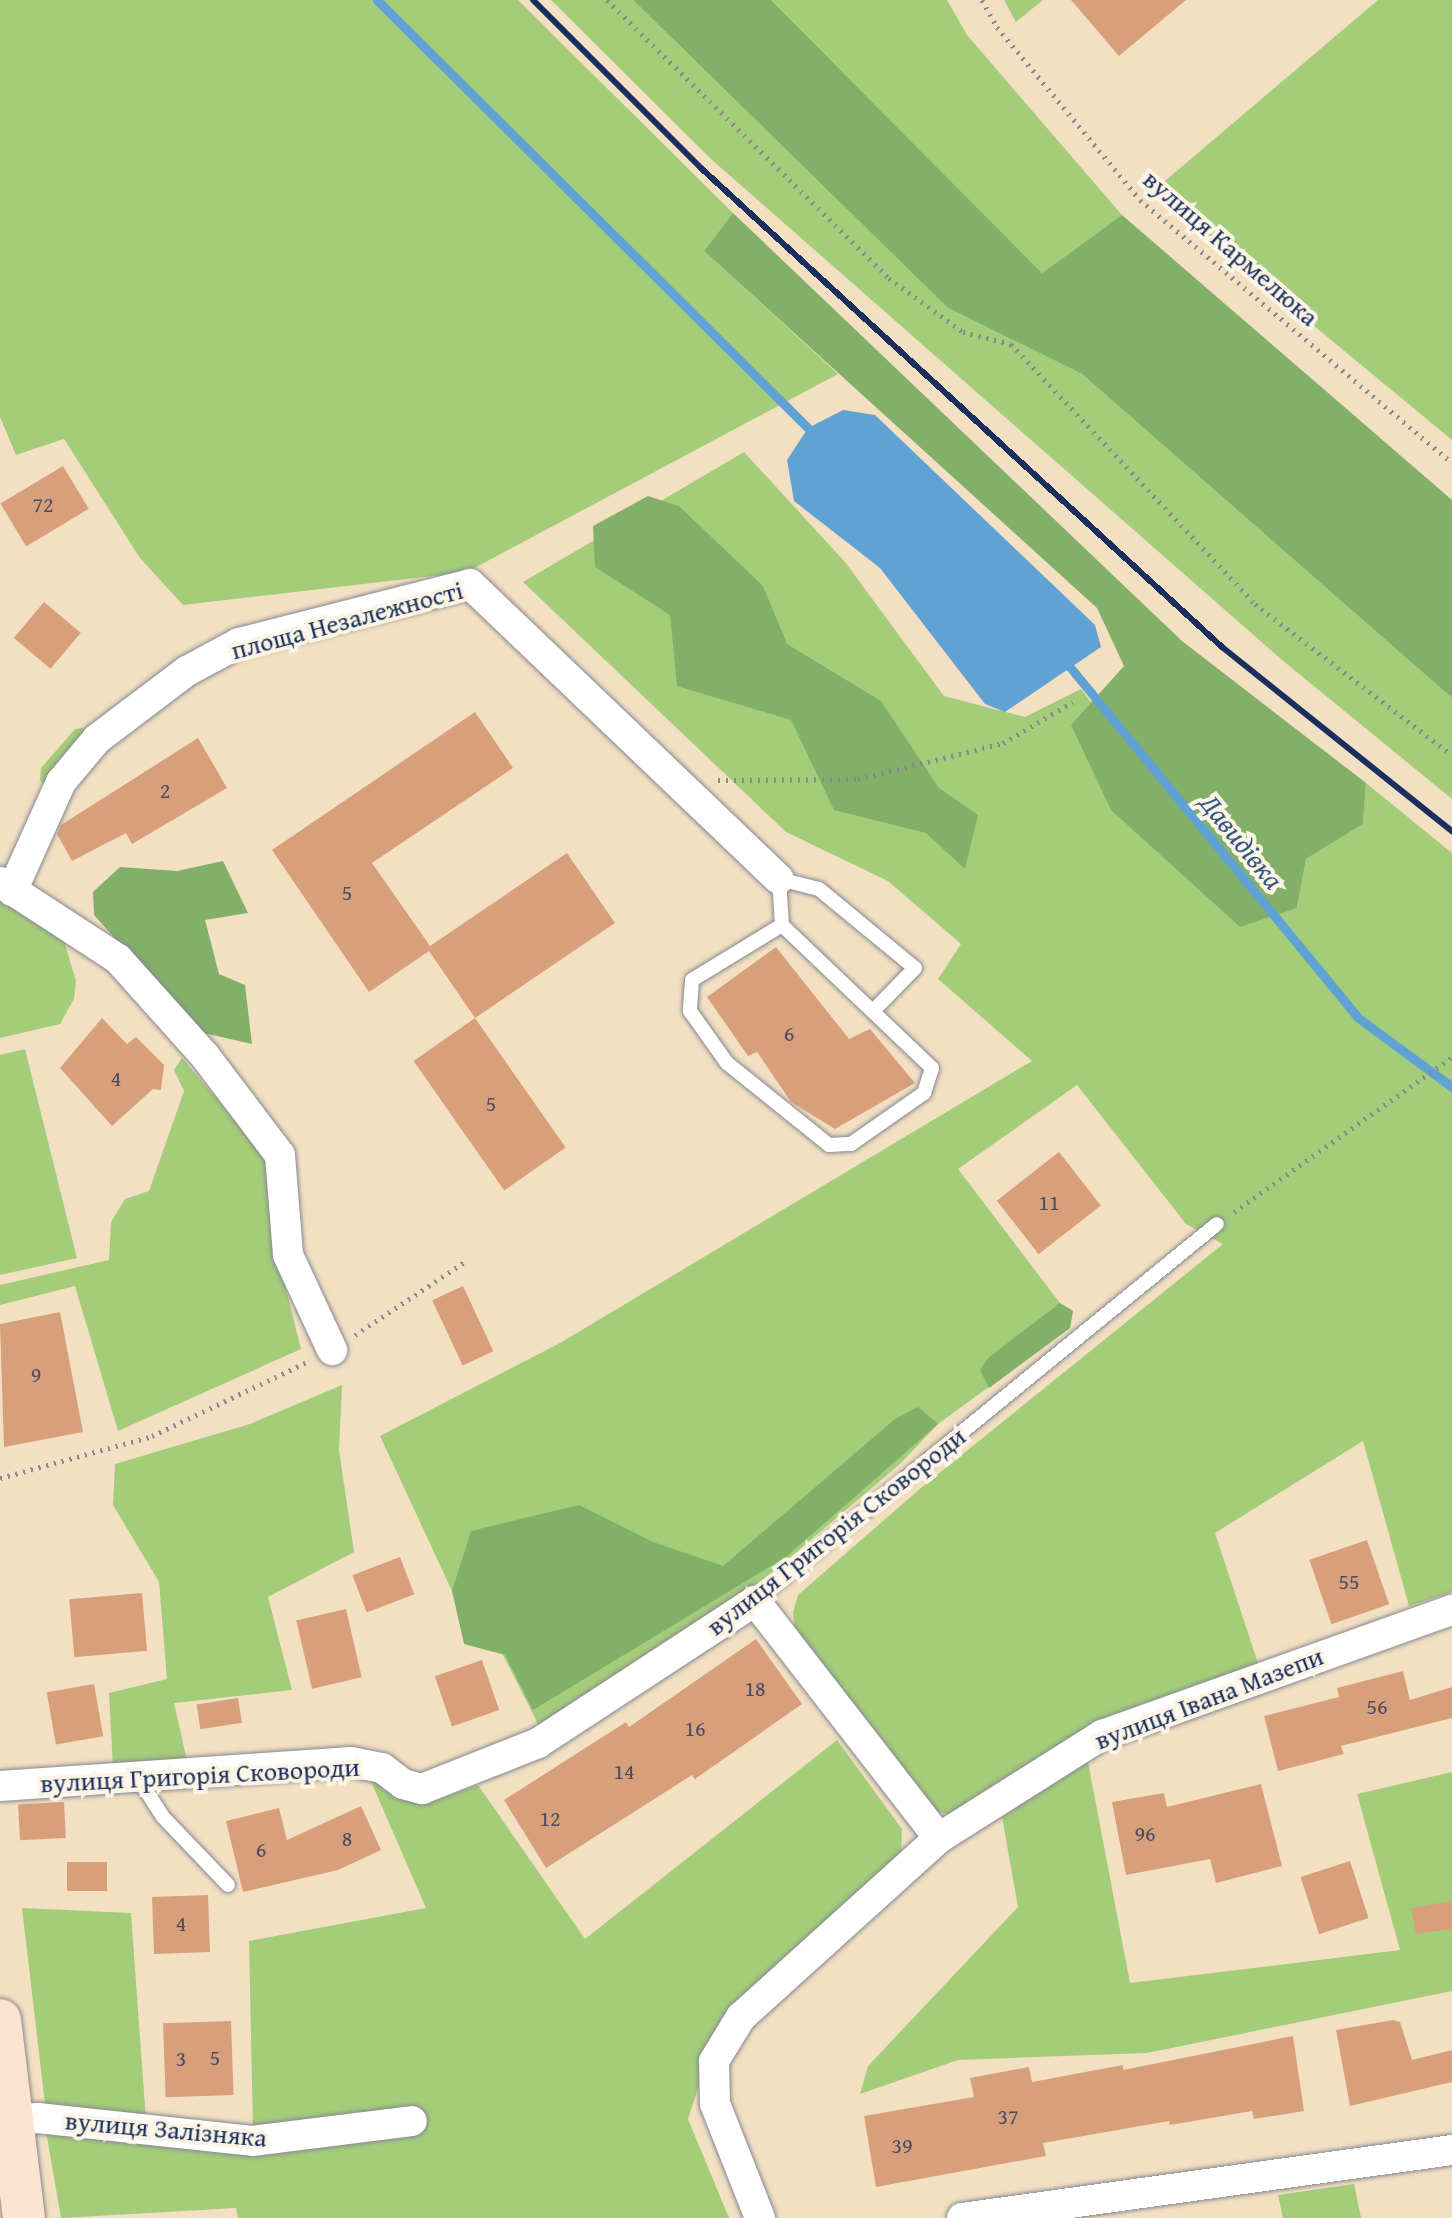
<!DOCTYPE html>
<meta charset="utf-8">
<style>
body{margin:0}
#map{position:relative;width:1452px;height:2218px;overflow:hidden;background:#f3e0c3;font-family:"Gentium Book Plus",serif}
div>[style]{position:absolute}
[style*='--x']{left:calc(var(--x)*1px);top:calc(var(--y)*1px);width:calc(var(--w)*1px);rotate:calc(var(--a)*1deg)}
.green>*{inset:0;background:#a4cd79}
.forest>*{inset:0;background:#83b069}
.water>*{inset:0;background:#5fa2d3}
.stream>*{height:9px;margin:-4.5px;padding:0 4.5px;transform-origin:4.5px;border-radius:4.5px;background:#5fa2d3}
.building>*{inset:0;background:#d7a07a;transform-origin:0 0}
.path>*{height:5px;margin-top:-2.5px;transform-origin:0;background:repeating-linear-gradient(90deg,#878890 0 2px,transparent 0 8px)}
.roads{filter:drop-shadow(0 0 2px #878890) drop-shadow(0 0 2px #878890)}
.service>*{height:14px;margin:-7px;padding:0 7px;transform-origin:7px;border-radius:7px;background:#fff}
.minor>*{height:30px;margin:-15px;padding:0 15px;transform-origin:15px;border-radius:15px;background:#fff}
.secondary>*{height:42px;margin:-21px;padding:0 21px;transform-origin:21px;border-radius:21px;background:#fde4d0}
.rail>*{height:6px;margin:-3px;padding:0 3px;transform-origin:3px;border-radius:3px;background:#1b2f5e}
span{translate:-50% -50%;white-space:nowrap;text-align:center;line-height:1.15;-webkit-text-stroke:8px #fcf5e5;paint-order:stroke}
.number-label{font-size:22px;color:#4a4b65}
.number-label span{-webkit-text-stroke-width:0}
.street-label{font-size:26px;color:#1b2f5e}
.water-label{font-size:28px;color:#335787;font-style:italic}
</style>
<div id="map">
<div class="green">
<i style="clip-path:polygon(0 0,518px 0,733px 213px,704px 251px,838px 374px,467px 572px,183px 605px,140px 558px,64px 439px,16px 455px,0 417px)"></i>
<i style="clip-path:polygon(551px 0,633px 0,948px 308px,1082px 374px,1452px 698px,1452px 799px,1282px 660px,712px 160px)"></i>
<i style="clip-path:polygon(771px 0,947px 0,967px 35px,1122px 215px,1042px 273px)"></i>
<i style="clip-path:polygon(1004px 0,1043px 0,1016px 22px)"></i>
<i style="clip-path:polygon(1378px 0,1452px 0,1452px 440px,1152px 192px)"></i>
<i style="clip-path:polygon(744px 452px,845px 562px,944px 696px,1025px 717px,1081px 689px,1258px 920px,1297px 908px,1306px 859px,1363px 824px,1366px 783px,1452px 853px,1452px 1592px,1409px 1606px,1363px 1441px,1215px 1533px,1258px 1663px,1112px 1715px,952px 1814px,933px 1812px,796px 1634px,793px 1613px,798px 1595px,922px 1487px,1223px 1244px,1186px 1224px,1077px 1085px,958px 1169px,1060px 1303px,1073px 1311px,1070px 1328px,938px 1424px,900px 1464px,748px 1593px,540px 1728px,492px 1633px,452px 1591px,380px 1436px,560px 1343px,1032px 1061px,938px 979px,961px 944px,888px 881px,786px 832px,523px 582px)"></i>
<i style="clip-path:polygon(82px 728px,86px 732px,54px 795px,40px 780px,41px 768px,75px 729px)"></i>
<i style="clip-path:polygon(0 901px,64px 941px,76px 981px,74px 999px,60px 1024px,0 1038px)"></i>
<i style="clip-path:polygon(25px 1049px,77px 1258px,0 1275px,0 1055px)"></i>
<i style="clip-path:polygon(182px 1058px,269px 1160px,274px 1241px,301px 1349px,118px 1431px,75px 1286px,0 1305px,0 1285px,109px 1260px,111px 1222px,125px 1199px,149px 1191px,184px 1091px,174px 1070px)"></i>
<i style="clip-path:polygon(342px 1385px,339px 1450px,354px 1552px,268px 1597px,292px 1690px,174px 1703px,188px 1765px,113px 1768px,109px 1693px,167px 1679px,159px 1582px,113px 1505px,115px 1464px,250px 1424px)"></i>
<i style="clip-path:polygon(837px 1740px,902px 1829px,901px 1857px,721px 2018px,688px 2119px,729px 2218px,238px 2218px,236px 2208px,61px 2218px,46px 2131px,253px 2128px,249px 1941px,426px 1908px,369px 1777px,406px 1797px,430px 1802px,478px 1785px,585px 1939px)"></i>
<i style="clip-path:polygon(1088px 1762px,1130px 1983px,1400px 1950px,1357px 1794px,1452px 1772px,1452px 1991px,1147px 2053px,958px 2060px,860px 2094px,868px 2066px,1018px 1907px,1002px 1817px)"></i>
<i style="clip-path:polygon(22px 1908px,131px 1913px,146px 2120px,45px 2104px)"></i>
<i style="clip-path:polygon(1354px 2184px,1361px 2218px,1283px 2218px,1278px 2195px)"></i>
</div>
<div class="forest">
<i style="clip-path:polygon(633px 0,771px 0,1042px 273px,1122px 215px,1452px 500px,1452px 698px,1082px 374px,948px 308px)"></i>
<i style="clip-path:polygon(733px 213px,1182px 641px,1366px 783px,1363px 824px,1306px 859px,1297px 908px,1240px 927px,1111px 810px,1071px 725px,1124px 666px,1097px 608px,704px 251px)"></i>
<i style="clip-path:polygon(648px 496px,679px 506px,763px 586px,787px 644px,881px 701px,939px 788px,978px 815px,965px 869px,926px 833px,834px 810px,791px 720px,677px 686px,670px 615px,595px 567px,593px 526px)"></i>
<i style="clip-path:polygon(223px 861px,248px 913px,205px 920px,219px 974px,245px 985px,252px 1044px,199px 1032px,94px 915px,93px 892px,120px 867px,177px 871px)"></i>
<i style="clip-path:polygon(1060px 1303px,1073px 1311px,1070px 1328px,989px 1388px,980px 1370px,988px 1358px)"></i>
<i style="clip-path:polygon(918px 1407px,938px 1424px,786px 1557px,533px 1710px,505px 1655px,464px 1644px,452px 1591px,471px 1531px,579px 1505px,653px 1542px,723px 1566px,895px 1419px)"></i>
</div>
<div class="water">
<i style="clip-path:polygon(843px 410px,875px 415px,1095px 625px,1101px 647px,1005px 712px,985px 704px,880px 568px,794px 501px,787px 460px,808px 428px)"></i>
</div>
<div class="stream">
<i style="--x:377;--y:0;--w:607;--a:44.8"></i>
<i style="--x:1065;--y:661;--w:460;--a:50.6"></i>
<i style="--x:1357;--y:1017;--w:118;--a:36.4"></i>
</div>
<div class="building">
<i style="clip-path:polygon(1071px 0,1186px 0,1119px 56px)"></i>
<i style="left:63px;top:466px;width:50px;height:73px;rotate:59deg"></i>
<i style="left:44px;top:602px;width:48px;height:47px;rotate:40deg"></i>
<i style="clip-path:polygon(475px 712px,513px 768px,372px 863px,430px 946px,567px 853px,615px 923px,475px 1018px,429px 951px,369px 992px,272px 850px)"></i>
<i style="clip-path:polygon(198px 738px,227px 788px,132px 844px,126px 833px,72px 861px,57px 834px,61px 825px)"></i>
<i style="clip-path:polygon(776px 947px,849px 1039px,870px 1029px,915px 1083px,835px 1129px,791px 1102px,757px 1052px,748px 1056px,707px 997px)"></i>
<i style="clip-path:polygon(102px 1018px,127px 1044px,136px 1037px,164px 1065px,161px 1090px,153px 1089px,112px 1126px,60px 1068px)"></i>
<i style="left:475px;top:1018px;width:158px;height:75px;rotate:55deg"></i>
<i style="left:1059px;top:1152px;width:68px;height:79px;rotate:52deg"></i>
<i style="left:463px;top:1286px;width:72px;height:34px;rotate:65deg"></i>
<i style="clip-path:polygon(60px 1312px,83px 1432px,4px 1447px,0 1324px)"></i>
<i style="left:1367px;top:1540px;width:68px;height:61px;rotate:71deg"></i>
<i style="left:400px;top:1557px;width:40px;height:51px;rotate:69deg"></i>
<i style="left:142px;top:1593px;width:58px;height:73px;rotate:85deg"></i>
<i style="left:346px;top:1609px;width:70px;height:51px;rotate:77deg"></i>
<i style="clip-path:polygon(756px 1639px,802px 1704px,695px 1779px,692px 1775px,546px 1868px,504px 1800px,626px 1722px,629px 1727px)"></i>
<i style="left:482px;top:1660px;width:53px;height:50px;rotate:71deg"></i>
<i style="clip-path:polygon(1403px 1671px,1410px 1700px,1452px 1687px,1452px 1718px,1341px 1746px,1344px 1754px,1278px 1771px,1264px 1716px,1339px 1697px,1337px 1688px)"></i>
<i style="left:94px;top:1684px;width:53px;height:48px;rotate:80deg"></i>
<i style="left:238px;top:1698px;width:25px;height:42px;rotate:81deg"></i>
<i style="clip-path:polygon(1261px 1784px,1282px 1866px,1216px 1883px,1210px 1859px,1126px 1875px,1112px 1802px,1164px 1793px,1167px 1807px)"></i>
<i style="left:64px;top:1802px;width:36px;height:46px;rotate:87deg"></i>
<i style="clip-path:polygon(361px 1806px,381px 1850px,338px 1870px,243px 1892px,226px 1821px,279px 1808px,287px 1840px)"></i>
<i style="left:1350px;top:1861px;width:60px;height:52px;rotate:72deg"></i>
<i style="left:67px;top:1862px;width:40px;height:29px"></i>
<i style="left:208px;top:1895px;width:57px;height:56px;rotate:88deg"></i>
<i style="clip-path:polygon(1452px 1901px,1452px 1929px,1416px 1934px,1411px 1908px)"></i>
<i style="clip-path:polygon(1393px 2020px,1400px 2022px,1412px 2060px,1452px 2050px,1452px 2082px,1350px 2106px,1336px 2030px)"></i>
<i style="left:231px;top:2021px;width:74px;height:68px;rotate:88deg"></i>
<i style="clip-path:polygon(1293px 2036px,1304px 2111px,1254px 2119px,1252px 2111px,1170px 2125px,1169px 2121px,1043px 2143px,1046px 2156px,876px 2187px,864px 2116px,974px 2097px,970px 2078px,1029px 2067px,1032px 2082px,1123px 2065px,1123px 2070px)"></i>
</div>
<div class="path">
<i style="--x:607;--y:0;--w:396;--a:44.6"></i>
<i style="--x:889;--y:278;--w:92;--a:36.1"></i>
<i style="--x:963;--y:332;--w:49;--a:14"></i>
<i style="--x:1011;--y:344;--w:357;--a:46.8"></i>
<i style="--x:1255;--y:604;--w:248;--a:37.5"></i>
<i style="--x:982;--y:0;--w:31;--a:61"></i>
<i style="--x:997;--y:27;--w:224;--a:50.4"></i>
<i style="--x:1140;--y:200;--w:408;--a:40.1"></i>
<i style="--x:718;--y:780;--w:140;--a:-0.4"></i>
<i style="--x:858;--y:779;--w:149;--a:-13.9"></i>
<i style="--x:1003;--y:743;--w:81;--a:-30.4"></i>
<i style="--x:1234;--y:1212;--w:267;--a:-35.4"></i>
<i style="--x:355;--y:1335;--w:133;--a:-33.7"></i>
<i style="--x:0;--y:1478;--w:158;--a:-15.4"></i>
<i style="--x:152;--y:1436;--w:170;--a:-25.5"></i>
</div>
<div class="roads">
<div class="service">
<i style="--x:782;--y:925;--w:105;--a:148.6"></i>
<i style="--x:692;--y:980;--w:31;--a:94"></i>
<i style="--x:690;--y:1011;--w:64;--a:54.6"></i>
<i style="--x:727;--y:1063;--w:131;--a:38.8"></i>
<i style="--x:829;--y:1145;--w:22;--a:-3"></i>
<i style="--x:851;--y:1144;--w:89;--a:-34.9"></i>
<i style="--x:924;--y:1093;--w:26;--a:-72"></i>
<i style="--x:932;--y:1068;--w:207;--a:-136.4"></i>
<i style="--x:782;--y:925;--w:46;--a:-93.7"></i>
<i style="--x:779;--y:879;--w:41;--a:14"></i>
<i style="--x:819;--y:889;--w:124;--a:39.5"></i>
<i style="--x:915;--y:968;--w:57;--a:134.3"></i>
<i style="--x:755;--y:1601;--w:596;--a:-39.22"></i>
<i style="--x:138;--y:1778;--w:46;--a:57.3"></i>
<i style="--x:163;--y:1817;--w:94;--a:46.3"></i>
</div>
<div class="minor">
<i style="--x:0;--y:882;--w:141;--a:33.1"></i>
<i style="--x:118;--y:959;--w:130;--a:48.1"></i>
<i style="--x:205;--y:1056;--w:124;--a:52.9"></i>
<i style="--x:280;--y:1155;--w:100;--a:85.4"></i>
<i style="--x:288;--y:1255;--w:105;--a:65.1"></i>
<i style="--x:12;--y:891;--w:120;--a:-65.8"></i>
<i style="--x:61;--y:782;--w:56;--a:-50.1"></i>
<i style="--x:97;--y:739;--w:113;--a:-37.1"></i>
<i style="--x:187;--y:671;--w:59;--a:-28.3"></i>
<i style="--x:239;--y:643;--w:238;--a:-14.3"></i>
<i style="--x:470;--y:584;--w:427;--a:43.7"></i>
<i style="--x:0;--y:1786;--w:352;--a:-3.9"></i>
<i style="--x:351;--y:1762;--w:32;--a:11"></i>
<i style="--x:382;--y:1768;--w:26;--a:37"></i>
<i style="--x:403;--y:1784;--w:20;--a:15"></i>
<i style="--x:422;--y:1789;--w:125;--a:-21.6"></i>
<i style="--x:538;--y:1743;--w:259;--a:-33.2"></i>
<i style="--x:755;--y:1601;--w:300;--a:52.2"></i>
<i style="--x:15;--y:2120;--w:23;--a:-5"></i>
<i style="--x:38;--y:2118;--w:215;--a:6.1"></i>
<i style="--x:252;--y:2141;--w:161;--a:-7.1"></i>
<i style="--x:760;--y:2218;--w:123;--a:-111.5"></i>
<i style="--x:715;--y:2104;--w:43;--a:-91.3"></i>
<i style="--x:714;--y:2061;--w:52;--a:-58.5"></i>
<i style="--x:741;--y:2017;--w:267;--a:-42.1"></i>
<i style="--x:939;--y:1838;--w:193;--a:-32.3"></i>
<i style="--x:1102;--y:1735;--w:372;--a:-19.7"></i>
<i style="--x:962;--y:2218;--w:495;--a:-7.9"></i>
</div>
<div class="secondary">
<i style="--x:0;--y:2020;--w:199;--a:83.1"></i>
</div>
</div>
<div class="rail">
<i style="--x:533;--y:0;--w:239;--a:45"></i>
<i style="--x:702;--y:169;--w:706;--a:42.59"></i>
<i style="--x:1222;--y:647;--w:295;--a:38.7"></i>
</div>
<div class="number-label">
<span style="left:43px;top:505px">72</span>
<span style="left:165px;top:791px">2</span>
<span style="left:347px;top:893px">5</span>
<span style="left:789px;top:1034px">6</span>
<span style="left:116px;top:1079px">4</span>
<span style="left:491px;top:1104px">5</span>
<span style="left:1049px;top:1203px">11</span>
<span style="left:36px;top:1375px">9</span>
<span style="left:1349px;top:1582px">55</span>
<span style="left:755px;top:1689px">18</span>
<span style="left:1377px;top:1707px">56</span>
<span style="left:695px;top:1729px">16</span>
<span style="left:624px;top:1772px">14</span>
<span style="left:550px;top:1819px">12</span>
<span style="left:1145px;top:1834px">96</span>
<span style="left:347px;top:1839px">8</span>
<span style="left:261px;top:1850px">6</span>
<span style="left:181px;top:1924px">4</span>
<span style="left:215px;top:2058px">5</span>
<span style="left:181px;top:2059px">3</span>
<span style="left:1008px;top:2117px">37</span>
<span style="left:902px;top:2146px">39</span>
</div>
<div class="street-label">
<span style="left:1231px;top:248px;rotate:41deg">вулиця Кармелюка</span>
<span style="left:347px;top:620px;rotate:-15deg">площа Незалежності</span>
<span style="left:836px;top:1531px;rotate:-38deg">вулиця Григорія Сковороди</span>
<span style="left:1209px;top:1698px;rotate:-21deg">вулиця Івана Мазепи</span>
<span style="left:200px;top:1775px;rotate:-3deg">вулиця Григорія Сковороди</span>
<span style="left:166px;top:2129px;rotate:5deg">вулиця Залізняка</span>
</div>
<div class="water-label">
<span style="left:1242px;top:841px;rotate:51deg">Давидівка</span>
</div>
</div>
